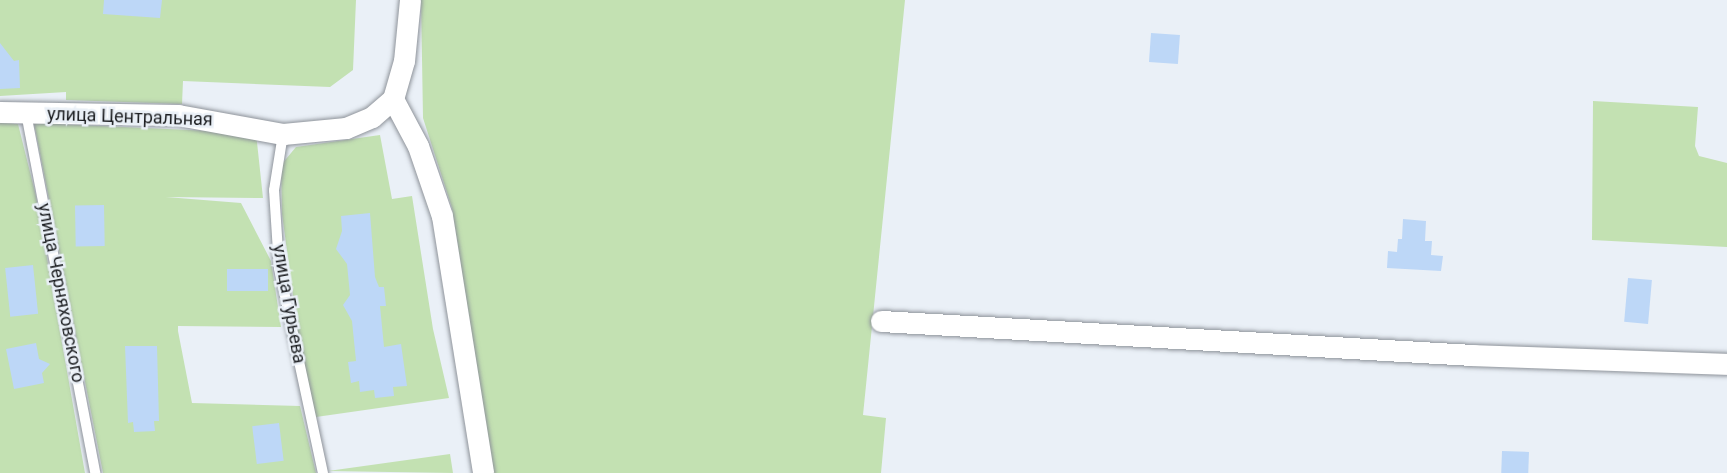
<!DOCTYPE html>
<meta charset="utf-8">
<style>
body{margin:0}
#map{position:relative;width:1727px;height:473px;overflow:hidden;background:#eaf0f7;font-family:Roboto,sans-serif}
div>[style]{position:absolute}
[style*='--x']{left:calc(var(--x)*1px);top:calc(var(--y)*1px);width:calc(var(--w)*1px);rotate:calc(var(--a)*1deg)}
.green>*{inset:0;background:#c3e1b2}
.building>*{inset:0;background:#bdd7f7;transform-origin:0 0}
.roads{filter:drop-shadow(0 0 2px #8e939a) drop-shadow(0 0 2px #8e939a)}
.service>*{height:10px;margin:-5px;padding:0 5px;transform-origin:5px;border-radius:5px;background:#fff}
.minor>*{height:21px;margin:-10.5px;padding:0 10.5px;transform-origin:10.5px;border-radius:10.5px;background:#fff}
span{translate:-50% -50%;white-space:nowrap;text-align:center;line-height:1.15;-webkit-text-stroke:5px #eaf0f7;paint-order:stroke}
.street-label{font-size:18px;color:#1c1e21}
</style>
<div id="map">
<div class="green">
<i style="clip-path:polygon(0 0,356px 0,353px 70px,330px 87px,183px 81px,182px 104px,66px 100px,66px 92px,0 96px)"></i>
<i style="clip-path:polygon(421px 0,905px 0,863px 415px,886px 418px,881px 473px,493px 473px,452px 208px,423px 118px)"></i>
<i style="clip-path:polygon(1593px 101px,1698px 107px,1695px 146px,1699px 156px,1727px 163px,1727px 247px,1592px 240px)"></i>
<i style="clip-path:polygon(0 122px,18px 124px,36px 196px,85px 473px,0 473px)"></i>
<i style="clip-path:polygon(34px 123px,256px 133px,263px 198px,166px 197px,241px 203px,271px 261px,281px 327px,178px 326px,178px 331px,192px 403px,300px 406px,316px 473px,103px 473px)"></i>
<i style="clip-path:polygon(380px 135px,392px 199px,412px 196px,433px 329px,449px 398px,316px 417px,300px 347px,282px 214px,281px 165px,296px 147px)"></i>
<i style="clip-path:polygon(450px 454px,453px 473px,328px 471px)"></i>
</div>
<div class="building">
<i style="clip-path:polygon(104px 0,162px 0,160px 18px,103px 14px)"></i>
<i style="left:1151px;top:33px;width:29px;height:29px;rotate:4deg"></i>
<i style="clip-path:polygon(0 43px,14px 61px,19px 60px,20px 88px,0 89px)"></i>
<i style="left:104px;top:205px;width:41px;height:29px;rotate:89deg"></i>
<i style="clip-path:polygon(370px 213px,375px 277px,379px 287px,384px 287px,386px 306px,380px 306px,384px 347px,401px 344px,407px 386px,393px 387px,394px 396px,375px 398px,374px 390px,360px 392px,359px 381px,351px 383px,348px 362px,356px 361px,352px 321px,343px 305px,350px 295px,347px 264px,336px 249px,342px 231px,341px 216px)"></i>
<i style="clip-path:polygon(1403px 219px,1426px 221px,1425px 241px,1432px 241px,1431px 255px,1443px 256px,1441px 271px,1387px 268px,1388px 251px,1397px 252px,1398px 239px,1402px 239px)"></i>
<i style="left:33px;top:265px;width:49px;height:28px;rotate:84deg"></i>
<i style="left:227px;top:269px;width:41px;height:22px"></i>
<i style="left:1628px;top:278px;width:24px;height:44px;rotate:5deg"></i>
<i style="clip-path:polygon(36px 343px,39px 359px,50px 364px,42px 373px,44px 383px,14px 389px,6px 349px)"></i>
<i style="clip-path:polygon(125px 346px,157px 346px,159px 421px,154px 421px,155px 431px,134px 432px,133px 422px,128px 423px)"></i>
<i style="left:279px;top:423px;width:38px;height:27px;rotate:83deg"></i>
<i style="left:1502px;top:451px;width:27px;height:22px;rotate:2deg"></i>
</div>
<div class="roads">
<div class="service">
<i style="--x:26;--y:113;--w:367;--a:79.1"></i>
<i style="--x:283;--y:134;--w:57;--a:99.1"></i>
<i style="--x:274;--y:190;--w:78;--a:86.3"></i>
<i style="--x:279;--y:268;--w:210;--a:77.9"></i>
</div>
<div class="minor">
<i style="--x:393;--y:99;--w:53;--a:62"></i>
<i style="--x:418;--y:146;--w:74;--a:71.1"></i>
<i style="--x:442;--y:216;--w:260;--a:80.9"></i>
<i style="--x:393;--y:99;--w:40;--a:-74"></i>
<i style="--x:404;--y:61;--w:61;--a:-84.4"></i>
<i style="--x:0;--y:112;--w:178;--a:1"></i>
<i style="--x:178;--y:115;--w:107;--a:10.3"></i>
<i style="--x:283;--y:134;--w:63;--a:-5.4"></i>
<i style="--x:346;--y:128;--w:28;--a:-23"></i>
<i style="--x:372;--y:117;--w:28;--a:-41"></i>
<i style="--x:881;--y:321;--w:593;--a:3.29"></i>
<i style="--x:1473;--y:355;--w:254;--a:2"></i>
</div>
</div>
<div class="street-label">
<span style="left:130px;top:117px;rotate:2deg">улица Центральная</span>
<span style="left:61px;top:293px;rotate:79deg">улица Черняховского</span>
<span style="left:289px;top:304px;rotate:80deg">улица Гурьева</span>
</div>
</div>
